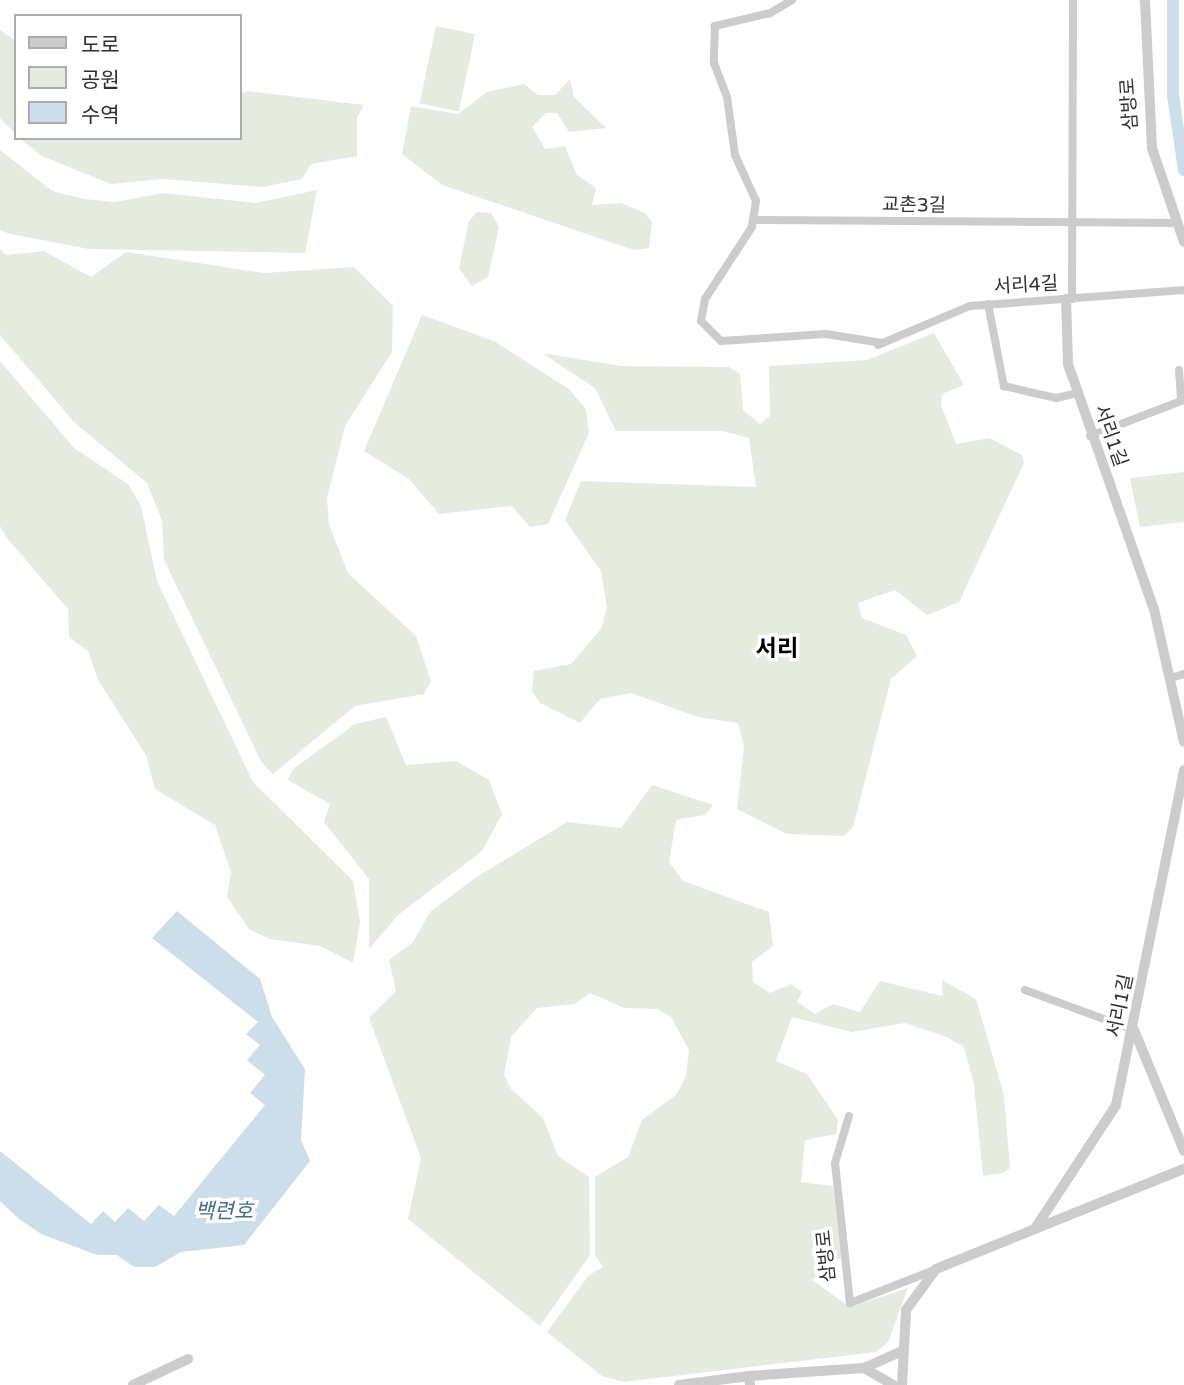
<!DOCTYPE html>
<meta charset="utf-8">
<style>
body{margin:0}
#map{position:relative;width:1184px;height:1385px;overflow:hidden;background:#fff;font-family:"Varela Round","Noto Sans KR",sans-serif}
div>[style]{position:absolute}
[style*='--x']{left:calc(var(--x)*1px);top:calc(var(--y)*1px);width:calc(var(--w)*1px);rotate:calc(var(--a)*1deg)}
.green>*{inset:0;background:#e5ebde;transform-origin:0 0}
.water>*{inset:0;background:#cbdeea}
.river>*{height:12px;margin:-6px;padding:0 6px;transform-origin:6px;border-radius:6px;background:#cbdeea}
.minor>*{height:8px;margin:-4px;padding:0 4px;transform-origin:4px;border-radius:4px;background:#ccc}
.tertiary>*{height:10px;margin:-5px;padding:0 5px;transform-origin:5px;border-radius:5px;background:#ccc}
span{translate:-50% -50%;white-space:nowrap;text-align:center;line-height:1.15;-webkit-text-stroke:7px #fff;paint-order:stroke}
.street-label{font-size:19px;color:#2f2f2f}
.water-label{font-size:21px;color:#426f8c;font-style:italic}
.quarter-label{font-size:23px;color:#000;font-weight:700}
.legend{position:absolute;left:14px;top:14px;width:228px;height:126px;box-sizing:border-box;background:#fff;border:2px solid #acacac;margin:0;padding:9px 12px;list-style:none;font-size:21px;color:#2f2f2f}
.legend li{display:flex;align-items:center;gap:14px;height:35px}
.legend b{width:35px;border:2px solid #acacac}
</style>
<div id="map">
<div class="green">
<i style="left:436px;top:26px;width:40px;height:79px;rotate:12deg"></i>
<i style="clip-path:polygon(0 30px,16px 41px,16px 134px,0 118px)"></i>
<i style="clip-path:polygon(570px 79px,574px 97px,606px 128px,569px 132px,557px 113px,546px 113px,532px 127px,545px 149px,565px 146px,577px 175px,596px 188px,592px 205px,621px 203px,645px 213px,652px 222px,649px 248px,634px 250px,442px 185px,402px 154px,411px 106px,458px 114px,487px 92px,524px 84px,538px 95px,555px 95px)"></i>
<i style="clip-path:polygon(248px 91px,364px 105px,357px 118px,357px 156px,311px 164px,302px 179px,263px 187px,163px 179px,111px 184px,42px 156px,19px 138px,240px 138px,240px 94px)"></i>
<i style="clip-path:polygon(0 150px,52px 191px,84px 199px,115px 202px,163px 193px,256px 203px,317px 190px,305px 253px,89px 249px,10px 234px,0 230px)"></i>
<i style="clip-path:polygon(477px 212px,491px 213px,499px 227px,488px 277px,472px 286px,459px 268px,469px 221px)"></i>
<i style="clip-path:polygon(0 249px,6px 255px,44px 251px,91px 277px,126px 252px,264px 273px,354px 267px,393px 306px,392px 352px,345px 426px,327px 498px,329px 525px,348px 573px,416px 636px,431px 681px,424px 694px,355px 706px,273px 774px,262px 763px,164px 560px,162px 521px,147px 483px,74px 422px,0 335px)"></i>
<i style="clip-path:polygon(422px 315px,494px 341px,569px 389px,586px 409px,589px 433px,548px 524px,530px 527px,512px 506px,439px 514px,409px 479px,364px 451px)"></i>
<i style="clip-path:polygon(934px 333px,964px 385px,942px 394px,941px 405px,956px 444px,989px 438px,1022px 455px,1024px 463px,959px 602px,927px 615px,895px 590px,858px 603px,862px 618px,906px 635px,917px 656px,891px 679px,853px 827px,844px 836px,787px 834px,737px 809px,744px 746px,738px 723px,698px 717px,631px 693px,600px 699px,580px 723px,540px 703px,532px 691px,534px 671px,571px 664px,601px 629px,607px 607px,601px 571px,565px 520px,581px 481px,756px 487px,749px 438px,723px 431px,616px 431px,595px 388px,542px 353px,621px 366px,729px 367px,740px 374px,743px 410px,760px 424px,770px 416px,769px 366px,867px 360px)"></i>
<i style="clip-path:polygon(0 361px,74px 448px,128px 484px,141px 506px,157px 581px,253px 782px,353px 881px,360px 922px,353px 963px,320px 946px,270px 939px,249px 929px,227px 897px,231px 872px,215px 825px,155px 789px,146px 755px,98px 680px,88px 651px,69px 637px,68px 609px,6px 537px,0 526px)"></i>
<i style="clip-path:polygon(1184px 472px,1184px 522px,1140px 527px,1130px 478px)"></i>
<i style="clip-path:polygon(386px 717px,406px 765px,456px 761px,489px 780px,502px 814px,482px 851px,398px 915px,369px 949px,369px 879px,324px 822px,330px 804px,288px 780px,293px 769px,355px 724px)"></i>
<i style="clip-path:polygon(652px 785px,713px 805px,705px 815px,676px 820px,669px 862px,683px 881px,769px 912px,773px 946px,752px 962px,753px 982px,770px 993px,791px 984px,802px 992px,797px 1002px,815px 1014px,833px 1004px,860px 1012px,880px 981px,943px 996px,942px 980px,976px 999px,1004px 1095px,1010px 1168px,1003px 1173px,983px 1176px,974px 1085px,964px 1047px,947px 1037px,905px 1023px,852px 1032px,792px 1017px,776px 1061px,807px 1074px,838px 1120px,836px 1134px,805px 1140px,801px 1182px,833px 1186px,841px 1257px,812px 1280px,850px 1307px,908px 1288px,888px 1342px,876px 1352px,624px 1382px,602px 1376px,547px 1332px,589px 1275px,603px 1267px,595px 1255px,595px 1177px,628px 1157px,642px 1120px,677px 1094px,686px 1076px,689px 1050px,671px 1017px,657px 1009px,624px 1008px,590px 993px,575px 1004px,537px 1008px,511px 1037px,504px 1075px,511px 1089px,543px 1118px,558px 1156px,589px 1177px,590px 1255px,540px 1326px,408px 1219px,421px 1158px,369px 1018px,396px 991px,389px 960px,413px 942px,430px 912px,475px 878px,567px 822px,621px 828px)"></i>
</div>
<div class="water">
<i style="clip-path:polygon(177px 911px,260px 979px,272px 1017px,305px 1069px,301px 1140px,310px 1161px,244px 1245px,181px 1252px,155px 1267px,134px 1267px,117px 1255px,97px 1255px,41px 1234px,19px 1219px,0 1201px,0 1151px,91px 1224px,103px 1211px,115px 1222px,128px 1208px,144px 1221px,159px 1205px,174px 1216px,265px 1105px,250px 1093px,265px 1075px,247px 1060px,260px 1045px,246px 1034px,258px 1022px,152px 938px)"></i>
</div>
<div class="river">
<i style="--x:1173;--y:0;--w:95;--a:90"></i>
<i style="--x:1173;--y:95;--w:76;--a:81.7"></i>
</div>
<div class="minor">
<i style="--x:792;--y:0;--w:26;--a:149"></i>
<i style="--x:770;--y:13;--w:57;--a:166.7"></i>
<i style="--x:715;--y:26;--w:37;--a:92"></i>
<i style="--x:714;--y:63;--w:36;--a:69"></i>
<i style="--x:727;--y:97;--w:59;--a:82.1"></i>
<i style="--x:735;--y:155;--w:51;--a:65.5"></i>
<i style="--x:756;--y:201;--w:26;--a:99"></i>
<i style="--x:752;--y:227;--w:86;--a:123.1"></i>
<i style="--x:705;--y:299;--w:22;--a:100"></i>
<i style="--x:701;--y:321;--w:28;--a:45"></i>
<i style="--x:721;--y:341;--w:105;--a:-3.8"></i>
<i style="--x:826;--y:334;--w:57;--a:9.1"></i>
<i style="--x:755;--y:220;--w:421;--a:0.4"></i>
<i style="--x:1072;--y:299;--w:299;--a:-89.8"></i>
<i style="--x:988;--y:304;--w:84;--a:79"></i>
<i style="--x:1004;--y:386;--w:53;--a:13"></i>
<i style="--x:1056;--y:398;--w:22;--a:-13"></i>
<i style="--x:878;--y:345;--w:100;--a:-23"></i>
<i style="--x:970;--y:306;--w:215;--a:-4.3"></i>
<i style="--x:1179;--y:370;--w:31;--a:86"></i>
<i style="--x:1090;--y:436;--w:101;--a:-21"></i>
<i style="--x:1171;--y:678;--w:14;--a:-17"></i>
<i style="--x:1025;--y:990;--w:116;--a:20.2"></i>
<i style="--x:849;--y:1116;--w:49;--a:106.6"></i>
<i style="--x:835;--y:1163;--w:141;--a:83.9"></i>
<i style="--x:850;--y:1303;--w:90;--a:-21.4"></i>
</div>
<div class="tertiary">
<i style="--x:1145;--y:0;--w:148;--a:87.3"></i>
<i style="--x:1152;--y:148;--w:99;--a:71.2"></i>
<i style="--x:1066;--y:299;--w:65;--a:88.2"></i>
<i style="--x:1068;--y:364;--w:260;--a:70.7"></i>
<i style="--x:1154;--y:609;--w:136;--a:77.3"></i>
<i style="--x:1134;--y:1030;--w:131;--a:67.5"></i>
<i style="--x:1036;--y:1227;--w:146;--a:-56.7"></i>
<i style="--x:1116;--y:1105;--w:342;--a:-78.5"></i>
<i style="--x:864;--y:1368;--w:39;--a:-24"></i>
<i style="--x:133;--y:1385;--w:61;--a:-25.3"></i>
<i style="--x:679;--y:1385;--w:71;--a:-7.3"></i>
<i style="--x:750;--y:1385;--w:9;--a:-96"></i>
<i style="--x:749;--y:1376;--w:115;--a:-4"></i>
<i style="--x:864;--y:1368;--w:34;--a:30"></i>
<i style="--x:902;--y:1385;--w:75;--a:-86.9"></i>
<i style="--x:906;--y:1310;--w:51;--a:-53.8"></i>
<i style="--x:936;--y:1269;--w:267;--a:-22"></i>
</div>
<div class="street-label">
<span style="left:1130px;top:104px;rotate:-94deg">삼방로</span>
<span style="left:914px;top:206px;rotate:1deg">교촌3길</span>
<span style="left:1026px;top:286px;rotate:-3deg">서리4길</span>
<span style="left:1110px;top:436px;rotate:71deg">서리1길</span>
<span style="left:1121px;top:1006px;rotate:-78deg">서리1길</span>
<span style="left:827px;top:1256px;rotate:-96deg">삼방로</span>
</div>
<div class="water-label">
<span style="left:224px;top:1212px">백련호</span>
</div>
<div class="quarter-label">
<span style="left:777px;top:649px">서리</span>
</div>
<ul class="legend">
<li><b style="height:9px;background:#ccc"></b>도로</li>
<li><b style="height:19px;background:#e5ebde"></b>공원</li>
<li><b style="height:19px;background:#cbdeea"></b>수역</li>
</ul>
</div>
